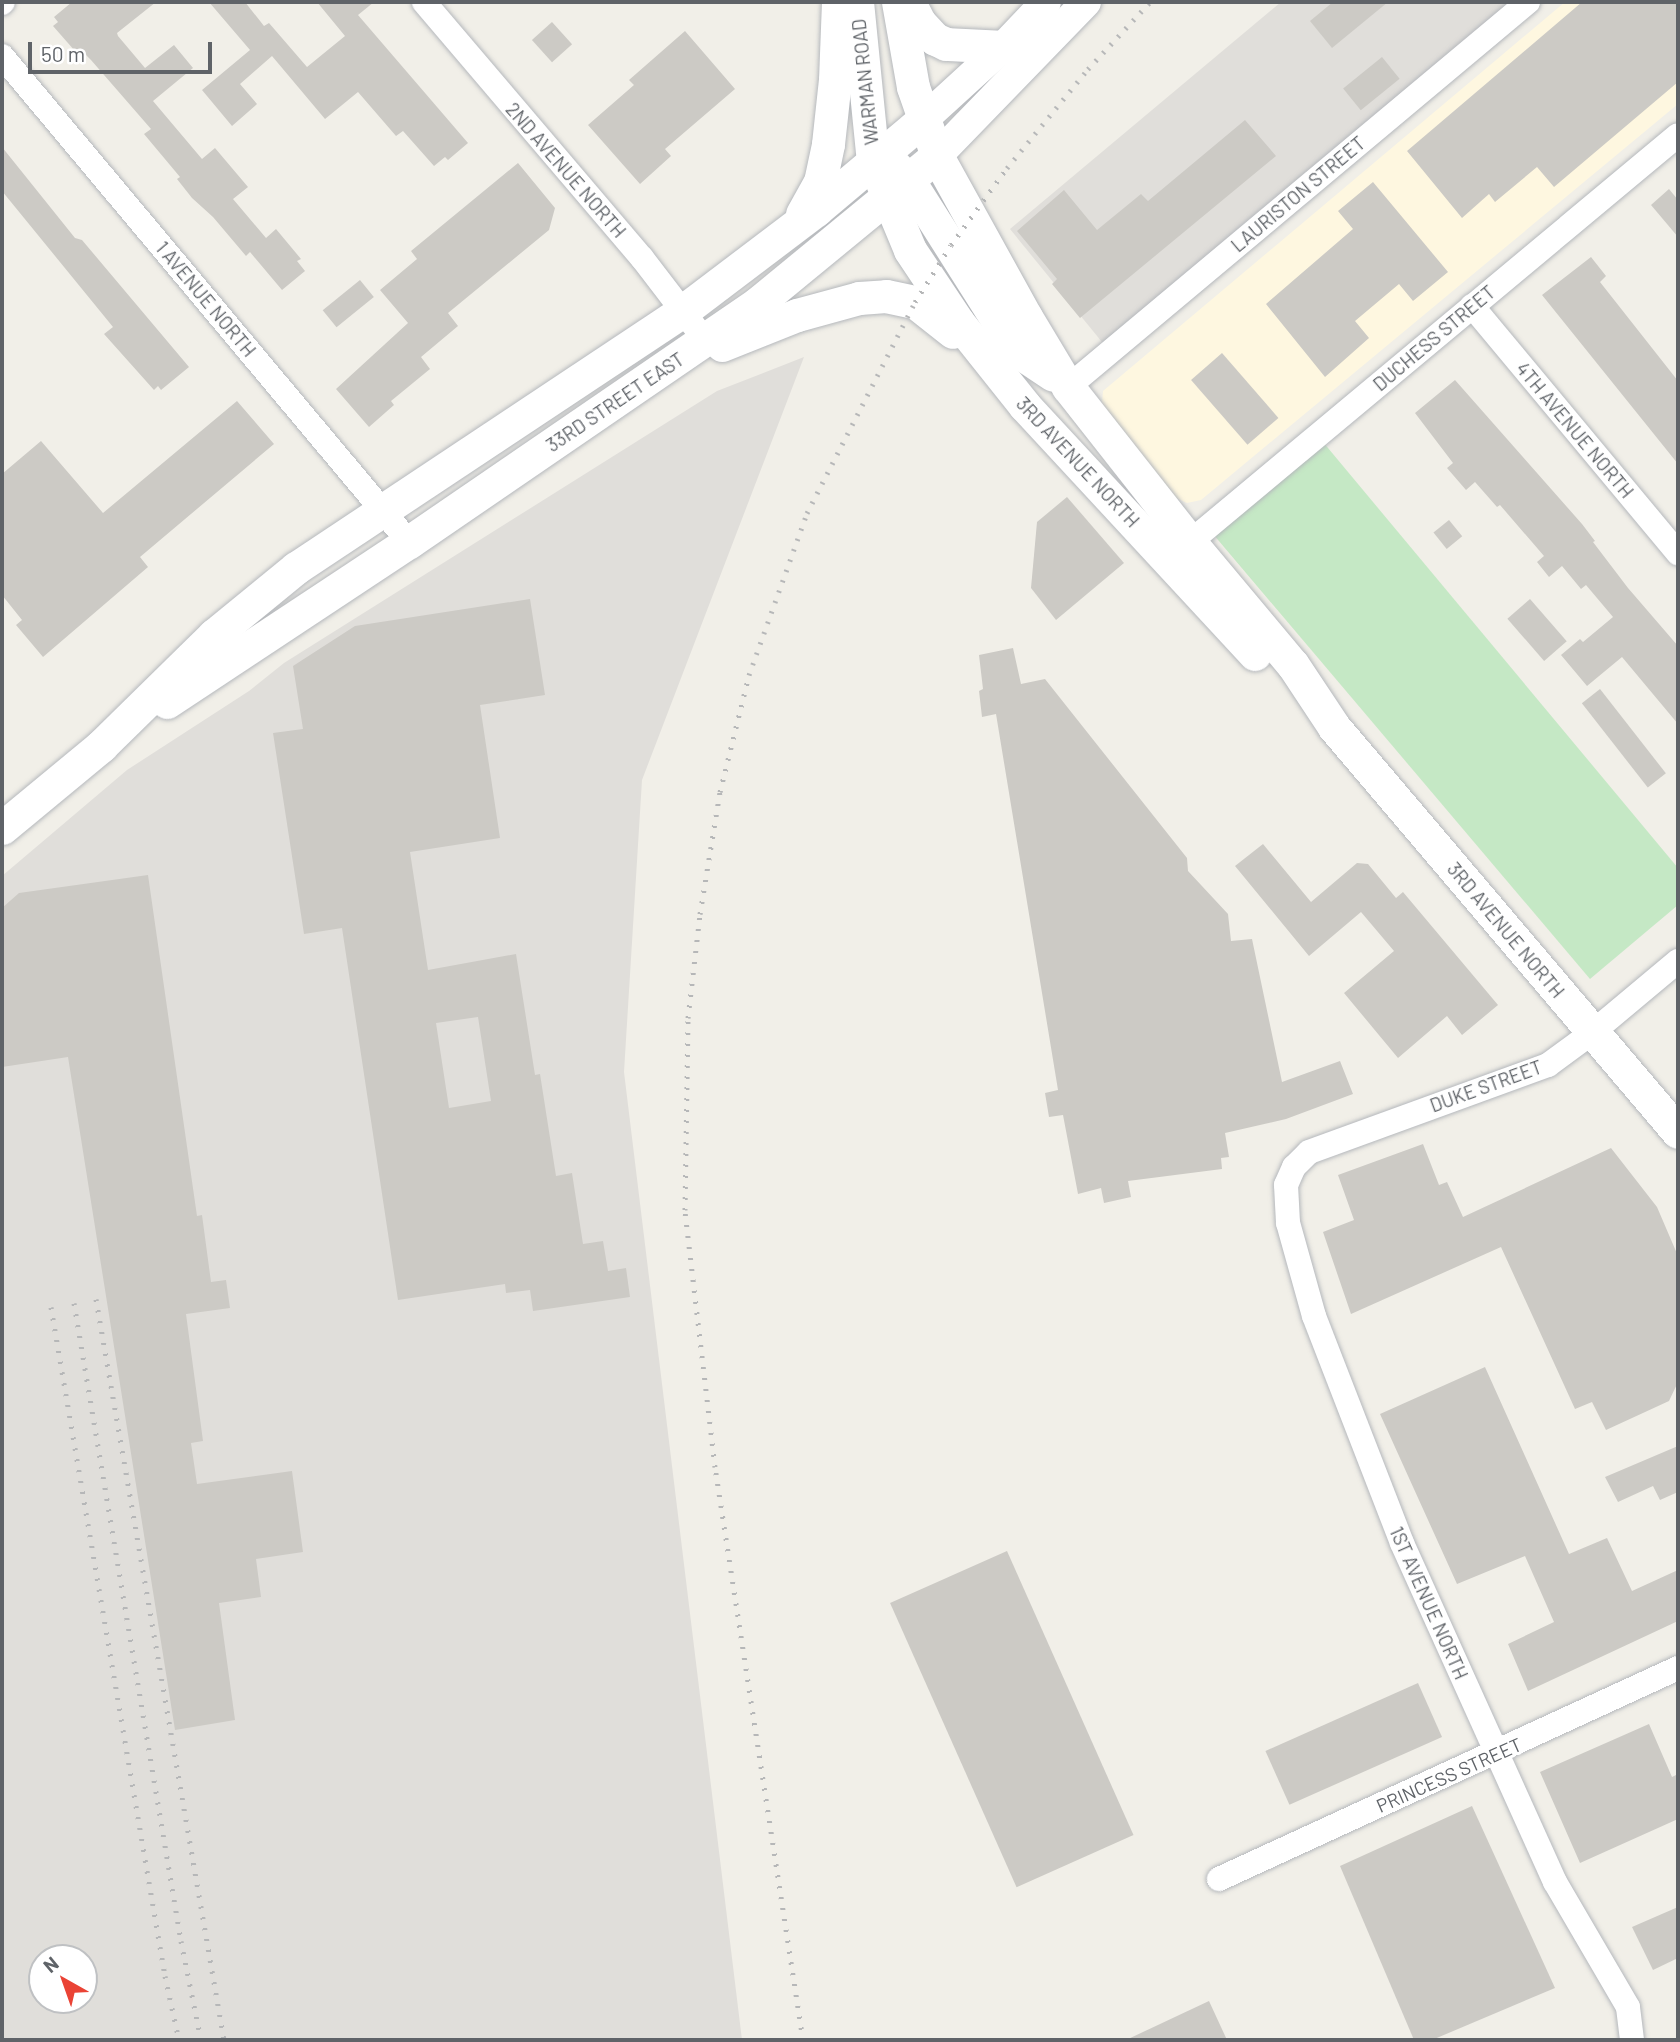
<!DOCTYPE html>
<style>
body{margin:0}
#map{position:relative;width:1680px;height:2042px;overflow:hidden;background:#f1efe8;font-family:Barlow,sans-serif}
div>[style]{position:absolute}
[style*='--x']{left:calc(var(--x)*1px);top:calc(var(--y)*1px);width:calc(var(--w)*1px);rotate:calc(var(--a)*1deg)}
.commercial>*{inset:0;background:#fef7e0}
.industrial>*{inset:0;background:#e0deda}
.green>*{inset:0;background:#c5e8c5}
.building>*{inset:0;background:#cccac5;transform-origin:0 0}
.roads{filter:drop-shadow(0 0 2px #b5b8bc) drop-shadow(0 0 2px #b5b8bc)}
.minor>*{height:24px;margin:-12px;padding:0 12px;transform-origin:12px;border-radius:12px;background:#fff}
.tertiary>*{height:30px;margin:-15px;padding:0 15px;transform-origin:15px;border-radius:15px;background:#fff}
.secondary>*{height:33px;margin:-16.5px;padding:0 16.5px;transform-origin:16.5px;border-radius:16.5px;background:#fff}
.rail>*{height:5px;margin-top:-2.5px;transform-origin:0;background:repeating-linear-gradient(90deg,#b6b7b8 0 2px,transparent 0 11px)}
span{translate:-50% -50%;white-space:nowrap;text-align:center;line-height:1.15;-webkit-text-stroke:6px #fff;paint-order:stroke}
.street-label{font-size:19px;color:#5f6368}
.frame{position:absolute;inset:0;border:4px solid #5f6368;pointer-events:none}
.north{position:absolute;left:28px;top:1944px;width:70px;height:70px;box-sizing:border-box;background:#fff;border:2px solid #bfc1c3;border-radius:50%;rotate:320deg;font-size:19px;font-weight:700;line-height:28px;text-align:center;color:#5f6368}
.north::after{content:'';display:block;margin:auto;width:24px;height:32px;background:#ea4335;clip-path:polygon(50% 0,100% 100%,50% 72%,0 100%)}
.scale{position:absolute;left:28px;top:42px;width:184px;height:32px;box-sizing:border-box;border:4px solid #5f6368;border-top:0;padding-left:9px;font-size:21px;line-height:24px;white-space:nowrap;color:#5f6368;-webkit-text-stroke:5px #fff;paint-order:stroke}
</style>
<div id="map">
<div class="commercial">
<i style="clip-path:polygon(1565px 2px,1678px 2px,1678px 104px,1201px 500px,1187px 503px,1170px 495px,1105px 411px,1102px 403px,1103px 391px)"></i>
</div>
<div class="industrial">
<i style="clip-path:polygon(1281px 2px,1512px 2px,1106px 347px,1010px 229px)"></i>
<i style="clip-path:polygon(evenodd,804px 357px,642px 780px,624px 1072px,742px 2040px,2px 2040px,2px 876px,127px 770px,249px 691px,284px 663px,717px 391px,804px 357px,42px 1958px,84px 1958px,84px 2000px,42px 2000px,42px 1958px)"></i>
</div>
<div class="green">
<i style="clip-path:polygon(1323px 442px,1678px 868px,1678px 905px,1590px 979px,1213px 534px)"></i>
</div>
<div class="building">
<i style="clip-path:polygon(72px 2px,156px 2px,117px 33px,118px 36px,145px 68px,174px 45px,193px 68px,153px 101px,202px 159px,215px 148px,248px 187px,233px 199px,266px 238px,276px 229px,301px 259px,297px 261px,305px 271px,282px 290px,250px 252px,246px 256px,213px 217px,192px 198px,177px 179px,180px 177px,144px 134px,151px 129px,91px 60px,86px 55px,82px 59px,53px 26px,58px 22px,54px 17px)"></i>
<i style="clip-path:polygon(209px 2px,245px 2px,264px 26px,269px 23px,307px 67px,345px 36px,317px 2px,374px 2px,358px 15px,468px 143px,448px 160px,445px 157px,434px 166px,403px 131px,396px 136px,358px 92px,325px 119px,272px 56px,240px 84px,257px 104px,232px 126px,202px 90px,250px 50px)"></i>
<i style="clip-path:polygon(1333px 2px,1388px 2px,1332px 48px,1310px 21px)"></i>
<i style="clip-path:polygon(1582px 2px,1678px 2px,1678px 82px,1554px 187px,1537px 167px,1495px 202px,1489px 194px,1462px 218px,1407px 151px)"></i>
<i style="left:552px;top:22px;width:30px;height:27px;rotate:48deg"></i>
<i style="clip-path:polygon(685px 31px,735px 89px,665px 149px,671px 156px,640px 184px,588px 125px,634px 85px,629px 80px)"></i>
<i style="left:1382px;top:57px;width:28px;height:50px;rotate:51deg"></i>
<i style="clip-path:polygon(1245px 120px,1276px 156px,1080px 318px,1052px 284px,1057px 279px,1017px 231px,1064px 190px,1097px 230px,1141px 194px,1148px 201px)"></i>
<i style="clip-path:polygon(2px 147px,75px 238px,82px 240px,189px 367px,161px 390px,158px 386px,154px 390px,104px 334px,113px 327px,2px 191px)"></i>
<i style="clip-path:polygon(518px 163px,555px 208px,549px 230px,448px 313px,458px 326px,421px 357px,430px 369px,391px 401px,394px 405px,369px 427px,336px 389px,408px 323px,380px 290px,417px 259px,411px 251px)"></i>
<i style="clip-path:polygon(1373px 182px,1448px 272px,1413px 301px,1399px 284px,1355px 321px,1369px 338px,1325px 377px,1266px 304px,1353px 229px,1338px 211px)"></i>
<i style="clip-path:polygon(1669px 189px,1678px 200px,1678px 237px,1651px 205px)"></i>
<i style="clip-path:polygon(1591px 257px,1606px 276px,1600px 282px,1678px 381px,1678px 464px,1542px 295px)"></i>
<i style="left:360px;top:280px;width:22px;height:48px;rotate:51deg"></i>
<i style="left:1222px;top:353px;width:86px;height:41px;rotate:49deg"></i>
<i style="clip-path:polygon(1455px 380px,1582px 524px,1595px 541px,1593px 542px,1628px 588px,1678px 646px,1678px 724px,1622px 657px,1587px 686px,1561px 655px,1580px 639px,1583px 642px,1613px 617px,1586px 585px,1581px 589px,1562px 566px,1549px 577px,1537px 562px,1544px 556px,1500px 505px,1497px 507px,1475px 482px,1466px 490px,1447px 468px,1453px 463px,1415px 413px)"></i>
<i style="clip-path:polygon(237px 401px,274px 444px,140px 557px,148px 567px,43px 657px,16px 625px,22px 620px,2px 595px,2px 474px,41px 441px,103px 513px)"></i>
<i style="clip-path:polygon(1067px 497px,1124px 563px,1056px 620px,1031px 588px,1037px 522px)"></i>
<i style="left:1449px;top:520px;width:21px;height:20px;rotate:51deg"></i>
<i style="clip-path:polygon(evenodd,530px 599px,545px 695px,480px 705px,500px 838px,410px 852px,428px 970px,516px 954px,535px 1075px,540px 1074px,556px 1176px,572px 1173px,583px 1244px,603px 1241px,608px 1271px,626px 1268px,630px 1297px,533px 1311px,530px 1290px,506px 1293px,505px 1284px,398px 1300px,342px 928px,304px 934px,273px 733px,303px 729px,293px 666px,355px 626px,530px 599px,478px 1017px,491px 1101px,449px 1108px,436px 1023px,478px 1017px)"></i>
<i style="left:1530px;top:599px;width:56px;height:30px;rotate:49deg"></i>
<i style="clip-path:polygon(1013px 648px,1021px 684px,1045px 679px,1187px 858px,1188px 871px,1228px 914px,1231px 941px,1252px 939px,1282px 1082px,1340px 1061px,1353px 1094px,1286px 1119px,1225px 1133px,1229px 1157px,1221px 1158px,1222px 1169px,1128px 1181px,1131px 1197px,1104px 1203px,1101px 1188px,1078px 1194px,1063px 1115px,1049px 1117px,1045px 1093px,1058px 1090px,996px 714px,982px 717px,979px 691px,983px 689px,979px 655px)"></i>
<i style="left:1600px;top:689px;width:107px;height:23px;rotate:52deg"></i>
<i style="clip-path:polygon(1263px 844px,1311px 902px,1357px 863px,1368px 864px,1396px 898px,1403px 892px,1498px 1005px,1462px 1035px,1447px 1016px,1398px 1058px,1344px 993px,1394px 951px,1361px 912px,1309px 956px,1235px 866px)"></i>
<i style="clip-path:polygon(148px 875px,197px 1216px,202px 1215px,211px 1282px,226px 1280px,230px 1308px,186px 1314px,203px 1441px,191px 1443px,197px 1484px,292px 1471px,303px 1552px,256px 1559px,261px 1597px,219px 1603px,235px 1720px,175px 1730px,68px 1057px,2px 1067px,2px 908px,19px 893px)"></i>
<i style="clip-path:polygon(1423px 1144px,1439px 1185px,1447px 1182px,1463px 1217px,1611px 1148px,1657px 1207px,1678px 1256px,1678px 1382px,1669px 1401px,1606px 1430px,1592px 1402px,1575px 1409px,1501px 1247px,1351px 1314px,1323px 1232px,1354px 1220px,1338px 1175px)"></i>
<i style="clip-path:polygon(1485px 1367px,1569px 1554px,1607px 1538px,1632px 1591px,1678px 1570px,1678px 1621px,1528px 1691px,1508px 1644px,1554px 1622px,1525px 1556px,1457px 1584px,1380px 1414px)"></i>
<i style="clip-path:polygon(1678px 1446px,1678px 1492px,1660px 1500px,1653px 1486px,1618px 1502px,1605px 1477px)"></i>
<i style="left:1007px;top:1551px;width:311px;height:128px;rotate:66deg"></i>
<i style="left:1418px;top:1683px;width:59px;height:167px;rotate:66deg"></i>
<i style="clip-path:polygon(1649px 1724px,1672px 1777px,1678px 1774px,1678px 1819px,1580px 1863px,1540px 1772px)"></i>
<i style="clip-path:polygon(1472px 1806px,1555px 1988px,1432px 2040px,1414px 2040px,1340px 1866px)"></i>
<i style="clip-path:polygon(1678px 1907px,1678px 1958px,1653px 1970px,1632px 1927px)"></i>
<i style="clip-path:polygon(1209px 2001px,1227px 2040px,1126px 2040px)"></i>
</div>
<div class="roads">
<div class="minor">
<i style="--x:424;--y:2;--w:336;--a:49.6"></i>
<i style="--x:642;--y:258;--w:103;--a:52.5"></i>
<i style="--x:2;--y:3;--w:1;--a:-45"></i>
<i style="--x:2;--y:56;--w:634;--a:50.06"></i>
<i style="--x:1472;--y:306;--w:322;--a:50.2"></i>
<i style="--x:1068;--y:387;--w:600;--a:-39.93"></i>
<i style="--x:1190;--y:542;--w:635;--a:-39.83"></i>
<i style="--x:1219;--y:1879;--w:505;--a:-24.69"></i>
<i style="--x:1632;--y:2040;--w:33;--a:-97"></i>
<i style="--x:1628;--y:2007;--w:145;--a:-120.3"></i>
<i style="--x:1555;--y:1882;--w:372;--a:-114.3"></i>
<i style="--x:1402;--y:1543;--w:243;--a:-111.2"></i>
<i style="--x:1314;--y:1316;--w:97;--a:-105.6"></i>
<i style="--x:1288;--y:1223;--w:38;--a:-93"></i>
<i style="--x:1286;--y:1185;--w:20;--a:-66"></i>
<i style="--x:1294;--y:1167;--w:21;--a:-45"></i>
<i style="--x:1309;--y:1152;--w:254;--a:-20"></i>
<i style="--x:1548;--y:1065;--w:56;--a:-36.3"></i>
<i style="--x:1593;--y:1032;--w:111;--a:-39.9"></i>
</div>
<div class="tertiary">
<i style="--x:923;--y:120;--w:108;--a:-42.4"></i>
<i style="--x:1003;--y:47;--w:62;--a:-46.3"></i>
<i style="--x:937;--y:156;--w:214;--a:-45.9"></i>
</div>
<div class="secondary">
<i style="--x:857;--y:2;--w:160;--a:84.3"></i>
<i style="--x:873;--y:161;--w:96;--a:67.4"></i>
<i style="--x:910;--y:250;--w:87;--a:56.3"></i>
<i style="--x:958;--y:322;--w:107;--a:51.4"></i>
<i style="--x:1025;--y:406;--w:338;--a:47.2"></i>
<i style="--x:898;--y:2;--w:86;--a:80"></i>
<i style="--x:913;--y:87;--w:73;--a:70.8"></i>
<i style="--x:937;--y:156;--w:184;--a:61.1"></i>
<i style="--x:1026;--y:317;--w:82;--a:59"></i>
<i style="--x:1068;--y:387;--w:197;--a:51.8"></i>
<i style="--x:1190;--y:542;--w:160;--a:50.1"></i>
<i style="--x:1293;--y:665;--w:74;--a:56.5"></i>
<i style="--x:1334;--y:727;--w:531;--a:49.66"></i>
<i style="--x:909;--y:2;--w:22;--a:63"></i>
<i style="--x:919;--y:22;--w:23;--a:47"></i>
<i style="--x:935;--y:39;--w:12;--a:24"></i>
<i style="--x:946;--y:44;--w:57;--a:3"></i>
<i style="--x:895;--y:166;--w:21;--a:47"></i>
<i style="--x:909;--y:181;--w:181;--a:57.6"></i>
<i style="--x:1006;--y:334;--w:26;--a:51"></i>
<i style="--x:1022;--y:354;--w:37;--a:34"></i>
<i style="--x:802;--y:214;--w:37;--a:-61"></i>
<i style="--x:820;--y:182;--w:39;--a:-78"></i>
<i style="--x:828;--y:144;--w:64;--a:-83.8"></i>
<i style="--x:835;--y:80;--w:78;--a:-87.8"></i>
<i style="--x:722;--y:345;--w:81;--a:-21.8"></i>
<i style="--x:797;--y:315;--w:64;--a:-15.3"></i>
<i style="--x:859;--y:298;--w:27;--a:-4"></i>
<i style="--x:886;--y:296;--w:30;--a:12"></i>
<i style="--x:915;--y:302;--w:48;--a:38.3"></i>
<i style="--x:167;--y:702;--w:290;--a:-33.5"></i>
<i style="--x:409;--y:542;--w:424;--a:-34.4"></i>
<i style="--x:759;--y:302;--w:230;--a:-39.4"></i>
<i style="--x:2;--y:828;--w:129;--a:-39.6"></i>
<i style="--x:101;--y:746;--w:158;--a:-44.5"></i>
<i style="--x:214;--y:635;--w:106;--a:-39.3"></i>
<i style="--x:296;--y:568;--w:465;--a:-33.6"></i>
<i style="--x:683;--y:311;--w:167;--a:-37.2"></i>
<i style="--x:816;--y:210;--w:140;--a:-40.1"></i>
</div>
</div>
<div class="rail">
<i style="--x:96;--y:1299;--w:752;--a:80.2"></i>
<i style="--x:74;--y:1303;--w:647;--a:80.48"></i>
<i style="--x:181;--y:1941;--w:101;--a:78.6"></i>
<i style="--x:51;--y:1307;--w:679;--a:80.33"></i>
<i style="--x:165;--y:1976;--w:66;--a:77.7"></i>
<i style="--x:803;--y:2040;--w:580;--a:-98.73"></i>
<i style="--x:715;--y:1467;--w:259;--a:-96.7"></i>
<i style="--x:685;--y:1210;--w:192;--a:-89.1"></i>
<i style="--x:688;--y:1018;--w:105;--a:-83.4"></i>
<i style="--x:700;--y:914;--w:124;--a:-80.7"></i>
<i style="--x:720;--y:792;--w:121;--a:-76.1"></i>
<i style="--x:749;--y:675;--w:172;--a:-70.3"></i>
<i style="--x:807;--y:513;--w:237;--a:-62.9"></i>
<i style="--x:915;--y:302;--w:67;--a:-57.7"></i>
<i style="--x:951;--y:245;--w:95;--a:-54"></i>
<i style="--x:1007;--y:168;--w:128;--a:-50.7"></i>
<i style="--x:1088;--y:69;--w:91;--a:-47.2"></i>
</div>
<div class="street-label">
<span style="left:865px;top:82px;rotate:-96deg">WARMAN ROAD</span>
<span style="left:566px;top:170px;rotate:49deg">2ND AVENUE NORTH</span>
<span style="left:1298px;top:194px;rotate:-40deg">LAURISTON STREET</span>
<span style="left:206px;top:299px;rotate:50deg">1 AVENUE NORTH</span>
<span style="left:1434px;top:338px;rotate:-40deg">DUCHESS STREET</span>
<span style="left:615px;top:402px;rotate:-34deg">33RD STREET EAST</span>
<span style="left:1575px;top:430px;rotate:50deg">4TH AVENUE NORTH</span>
<span style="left:1078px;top:462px;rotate:47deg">3RD AVENUE NORTH</span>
<span style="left:1506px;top:930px;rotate:50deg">3RD AVENUE NORTH</span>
<span style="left:1486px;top:1086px;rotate:-20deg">DUKE STREET</span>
<span style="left:1429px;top:1603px;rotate:66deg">1ST AVENUE NORTH</span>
<span style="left:1449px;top:1775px;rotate:-24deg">PRINCESS STREET</span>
</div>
<div class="frame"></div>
<div class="north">N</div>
<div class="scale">50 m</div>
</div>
